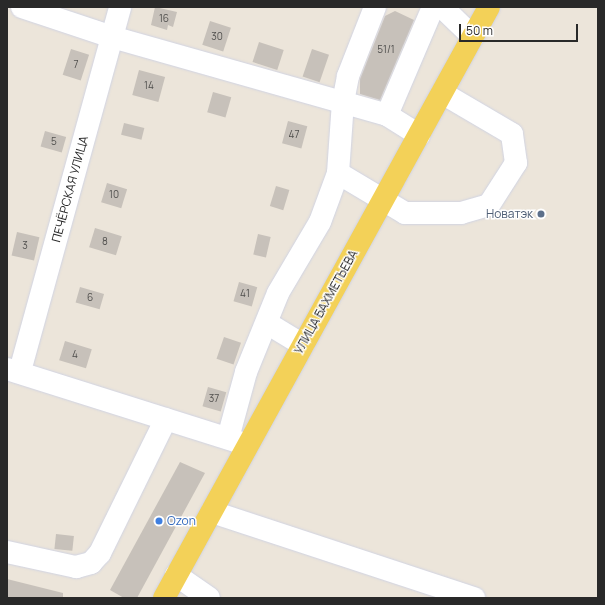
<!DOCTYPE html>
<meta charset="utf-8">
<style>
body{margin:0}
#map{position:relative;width:605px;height:605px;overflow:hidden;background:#ece5da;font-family:Manrope,sans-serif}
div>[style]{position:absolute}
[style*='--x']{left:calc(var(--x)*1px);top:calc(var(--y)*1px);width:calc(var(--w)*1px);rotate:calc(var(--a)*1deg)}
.building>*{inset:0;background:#c7c1ba;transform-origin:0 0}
.roads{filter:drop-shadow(0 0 1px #d0d3e2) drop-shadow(0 0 1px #d0d3e2)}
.minor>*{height:22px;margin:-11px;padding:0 11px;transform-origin:11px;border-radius:11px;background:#fff}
.major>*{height:22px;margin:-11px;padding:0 11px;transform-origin:11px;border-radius:11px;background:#f3d158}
.dots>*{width:11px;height:11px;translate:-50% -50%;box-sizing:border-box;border:2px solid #fff;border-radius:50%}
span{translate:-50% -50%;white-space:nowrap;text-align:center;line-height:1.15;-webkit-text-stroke:3px #fff;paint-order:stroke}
.number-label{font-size:10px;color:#504f4d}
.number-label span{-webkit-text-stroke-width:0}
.street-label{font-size:12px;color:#292929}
.service-label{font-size:12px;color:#4e5e75}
.right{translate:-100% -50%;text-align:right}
.shop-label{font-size:12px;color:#366cbe}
.left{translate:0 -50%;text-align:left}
.frame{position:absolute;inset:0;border:8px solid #292929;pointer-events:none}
.scale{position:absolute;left:459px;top:24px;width:119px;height:18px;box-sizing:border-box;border:2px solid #292929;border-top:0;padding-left:5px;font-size:12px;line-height:14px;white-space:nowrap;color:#292929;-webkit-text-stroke:3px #fff;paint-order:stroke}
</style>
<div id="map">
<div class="building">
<i style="clip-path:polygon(155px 7px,177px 12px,173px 27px,168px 25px,167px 30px,151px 25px)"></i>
<i style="clip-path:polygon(395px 11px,414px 20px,380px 100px,360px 94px,360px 79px,385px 16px)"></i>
<i style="left:210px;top:21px;width:22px;height:25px;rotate:18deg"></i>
<i style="left:259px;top:42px;width:26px;height:21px;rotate:18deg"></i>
<i style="left:71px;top:49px;width:19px;height:27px;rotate:18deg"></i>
<i style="left:312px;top:49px;width:18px;height:29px;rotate:19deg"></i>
<i style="left:139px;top:70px;width:27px;height:26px;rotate:15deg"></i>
<i style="left:213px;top:92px;width:19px;height:21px;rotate:16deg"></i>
<i style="left:288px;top:121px;width:20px;height:23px;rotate:15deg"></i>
<i style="left:124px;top:123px;width:21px;height:12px;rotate:14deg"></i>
<i style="left:45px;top:131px;width:22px;height:16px;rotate:16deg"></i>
<i style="left:107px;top:183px;width:21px;height:20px;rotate:17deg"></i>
<i style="left:276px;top:186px;width:14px;height:21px;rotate:17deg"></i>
<i style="left:95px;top:228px;width:28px;height:20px;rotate:17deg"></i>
<i style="left:17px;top:232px;width:23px;height:24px;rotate:13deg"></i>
<i style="left:258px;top:234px;width:13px;height:21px;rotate:13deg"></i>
<i style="left:239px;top:282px;width:19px;height:20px;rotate:16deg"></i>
<i style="left:80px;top:287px;width:25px;height:16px;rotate:16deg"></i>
<i style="left:224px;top:337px;width:18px;height:23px;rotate:19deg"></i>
<i style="left:65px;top:341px;width:28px;height:20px;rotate:17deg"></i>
<i style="left:208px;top:387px;width:19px;height:20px;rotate:16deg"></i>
<i style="clip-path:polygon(180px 462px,205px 473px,137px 598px,124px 598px,110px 590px)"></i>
<i style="left:56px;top:534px;width:18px;height:15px;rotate:6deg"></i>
<i style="clip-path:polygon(7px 579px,63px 593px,63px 598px,7px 598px)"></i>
</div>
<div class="roads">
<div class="minor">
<i style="--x:22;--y:7;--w:95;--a:18.4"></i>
<i style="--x:112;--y:37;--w:286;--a:15.8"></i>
<i style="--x:387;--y:115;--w:38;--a:32"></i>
<i style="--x:442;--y:7;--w:43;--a:44.1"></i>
<i style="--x:387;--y:115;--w:117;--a:-66.9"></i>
<i style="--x:338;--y:173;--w:78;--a:30.8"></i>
<i style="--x:405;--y:213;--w:56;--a:0"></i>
<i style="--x:461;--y:213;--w:29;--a:-16"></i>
<i style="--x:489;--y:205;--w:50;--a:-57.3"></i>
<i style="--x:516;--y:163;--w:29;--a:-98"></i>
<i style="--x:512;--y:134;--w:81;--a:-149.6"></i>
<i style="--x:267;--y:323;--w:42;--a:31.4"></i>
<i style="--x:7;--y:369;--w:246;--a:17.5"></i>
<i style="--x:20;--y:371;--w:377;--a:-74.6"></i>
<i style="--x:228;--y:438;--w:68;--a:-74.7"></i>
<i style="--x:246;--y:372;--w:85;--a:-67.9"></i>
<i style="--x:278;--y:293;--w:82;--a:-59.4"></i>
<i style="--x:320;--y:222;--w:52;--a:-69.8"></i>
<i style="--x:338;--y:173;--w:71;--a:-86"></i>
<i style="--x:343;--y:102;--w:26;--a:-79"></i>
<i style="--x:348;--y:76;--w:74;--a:-68.6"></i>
<i style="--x:212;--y:512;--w:276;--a:18.2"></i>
<i style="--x:7;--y:552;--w:71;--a:12.3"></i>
<i style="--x:76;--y:567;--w:16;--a:-15"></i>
<i style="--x:91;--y:563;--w:13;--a:-48"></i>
<i style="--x:100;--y:553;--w:149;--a:-63.8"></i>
<i style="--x:176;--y:575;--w:40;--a:34.9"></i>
</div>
<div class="major">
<i style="--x:164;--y:598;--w:674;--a:-61.19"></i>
</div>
</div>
<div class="dots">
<i style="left:541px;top:214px;background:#5c6f8a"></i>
<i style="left:159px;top:521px;background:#3f7fe0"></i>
</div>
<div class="number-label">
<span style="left:164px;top:19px">16</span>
<span style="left:217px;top:37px">30</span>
<span style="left:386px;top:50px">51/1</span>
<span style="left:76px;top:65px">7</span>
<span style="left:149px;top:86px">14</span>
<span style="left:294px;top:135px">47</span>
<span style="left:54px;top:142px">5</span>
<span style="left:114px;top:195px">10</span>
<span style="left:105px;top:242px">8</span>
<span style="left:25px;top:246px">3</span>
<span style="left:245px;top:294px">41</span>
<span style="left:90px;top:298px">6</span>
<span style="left:75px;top:355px">4</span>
<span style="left:214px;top:399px">37</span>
</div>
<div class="street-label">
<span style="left:70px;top:189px;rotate:-75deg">ПЕЧЁРСКАЯ УЛИЦА</span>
<span style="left:326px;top:302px;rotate:-61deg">УЛИЦА БАХМЕТЬЕВА</span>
</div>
<div class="service-label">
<span class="right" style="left:533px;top:214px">Новатэк</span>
</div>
<div class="shop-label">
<span class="left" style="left:167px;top:521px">Ozon</span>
</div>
<div class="frame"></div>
<div class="scale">50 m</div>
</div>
